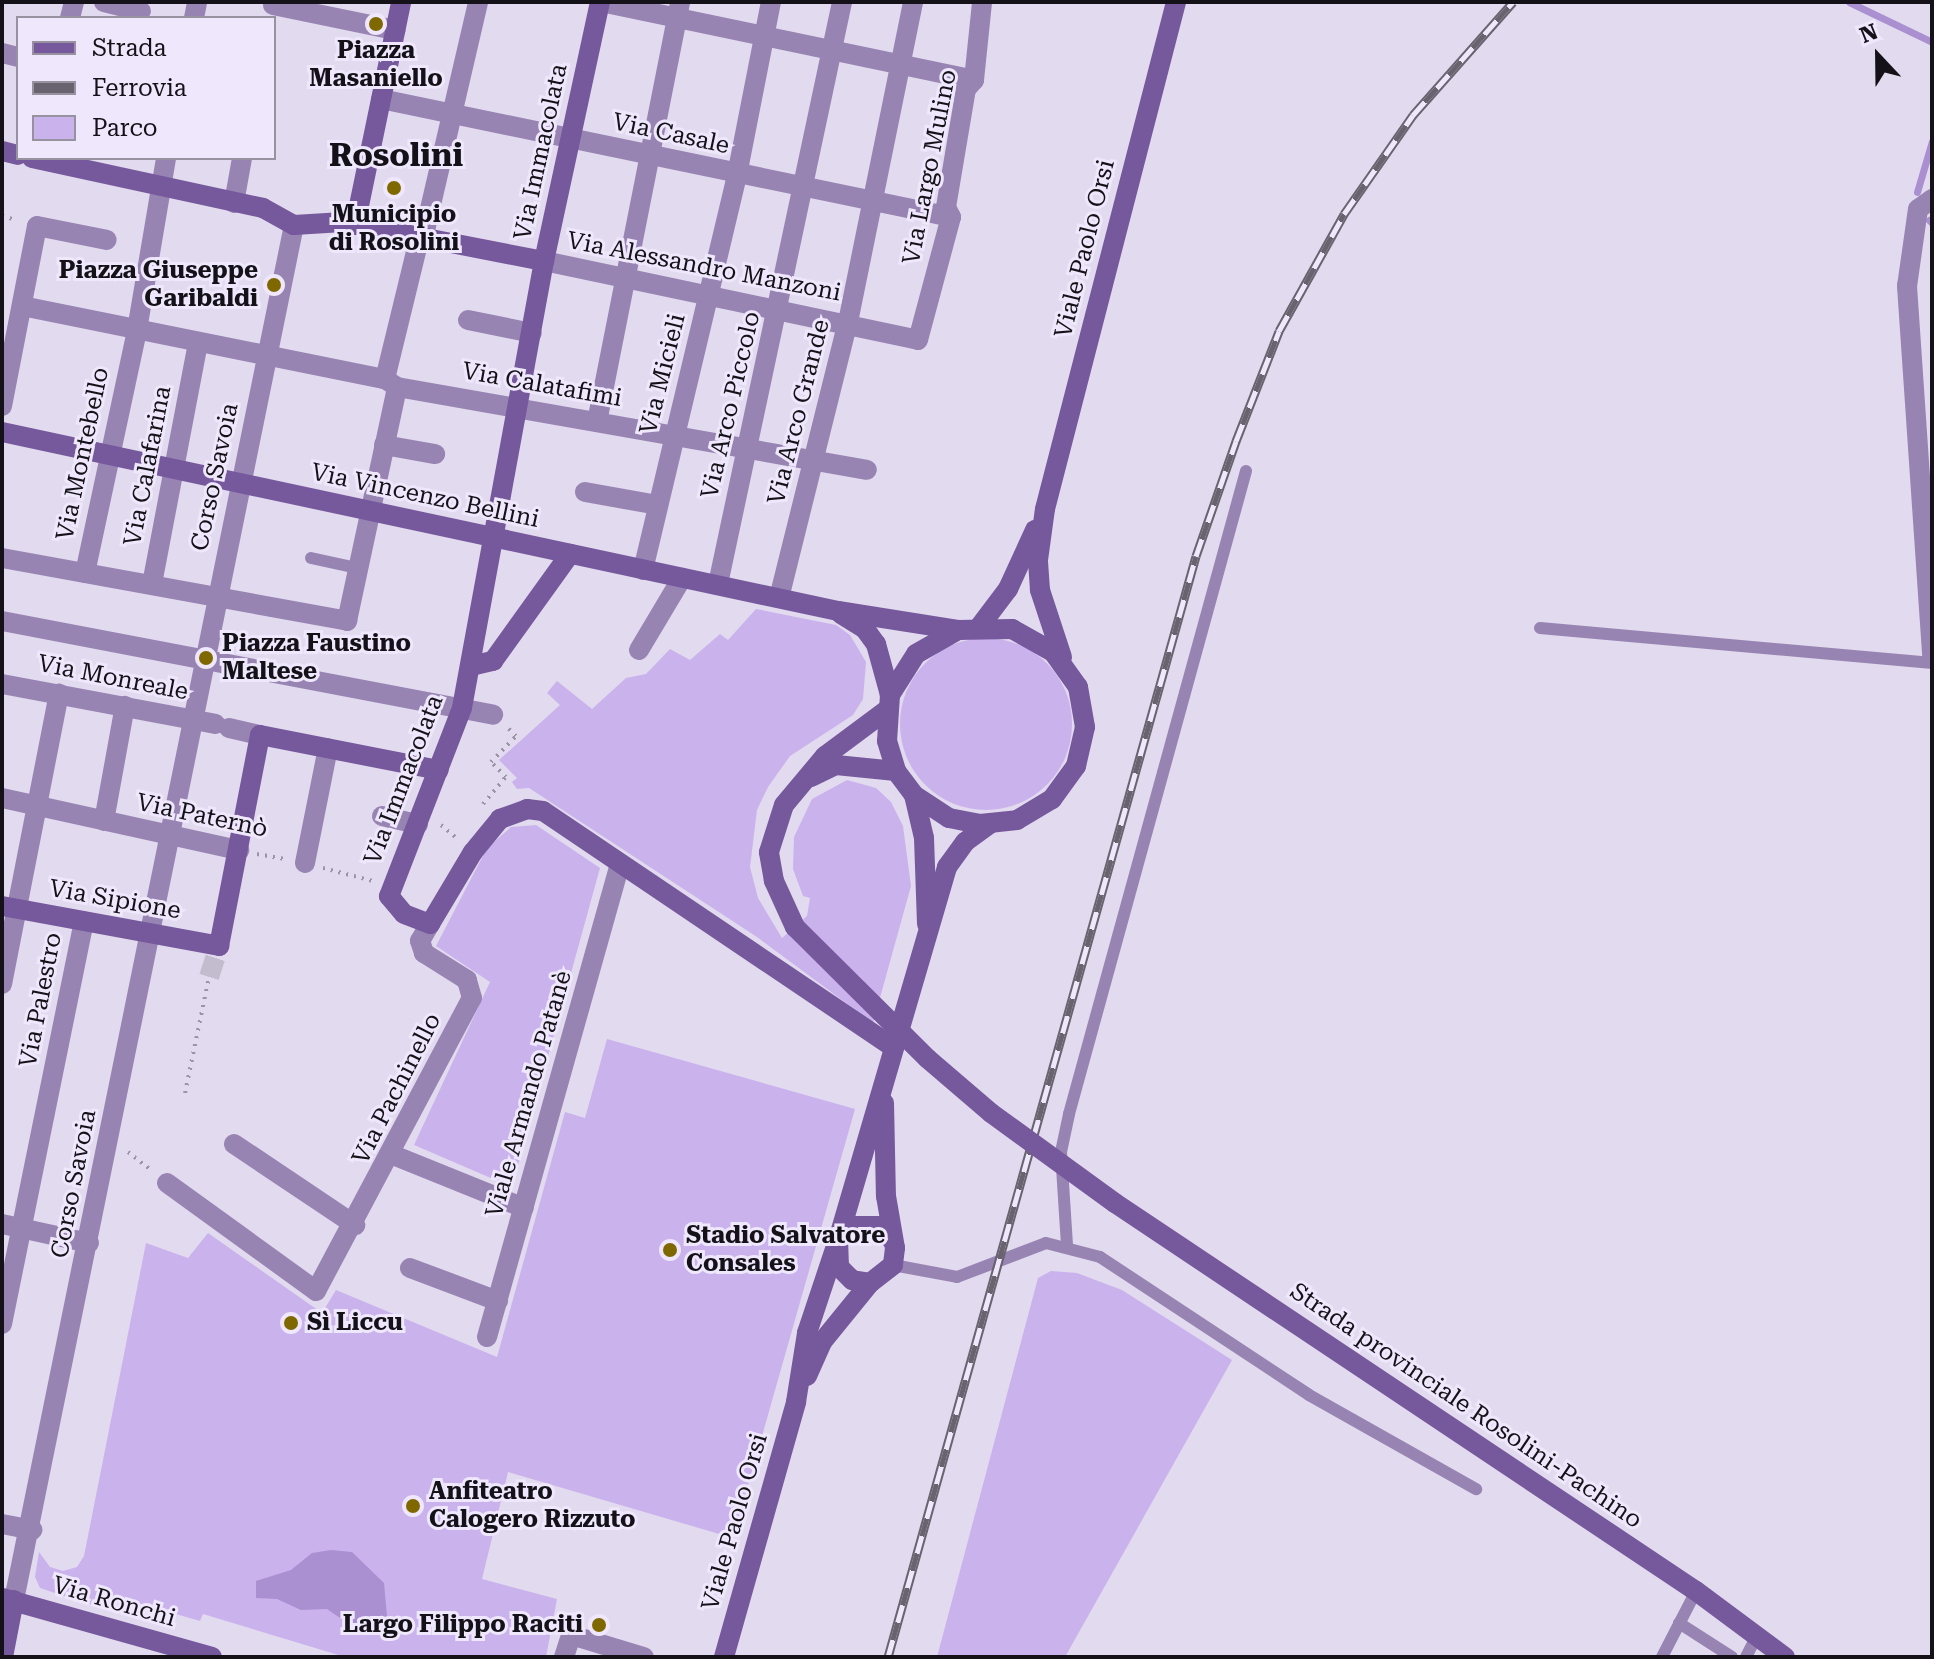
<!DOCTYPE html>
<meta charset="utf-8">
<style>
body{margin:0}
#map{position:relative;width:1934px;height:1659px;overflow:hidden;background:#e2daee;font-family:"Roboto Serif",serif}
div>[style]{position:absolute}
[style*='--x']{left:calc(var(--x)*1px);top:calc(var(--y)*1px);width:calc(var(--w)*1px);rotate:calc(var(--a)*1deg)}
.green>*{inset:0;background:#cab2ed}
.round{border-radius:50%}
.water>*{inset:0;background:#aa8fd1}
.stream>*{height:7px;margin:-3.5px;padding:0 3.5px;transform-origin:3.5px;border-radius:3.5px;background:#aa8fd1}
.street-tunnel>*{height:20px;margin-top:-10px;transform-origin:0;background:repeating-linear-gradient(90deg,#c3bcce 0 20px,transparent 0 30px)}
.path>*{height:4px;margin-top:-2px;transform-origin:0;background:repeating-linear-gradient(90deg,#9a94a3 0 2px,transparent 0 8px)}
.lane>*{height:12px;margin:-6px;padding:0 6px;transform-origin:6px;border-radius:6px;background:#9784b3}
.street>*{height:20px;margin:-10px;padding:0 10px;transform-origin:10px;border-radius:10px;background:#9784b3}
.secondary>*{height:20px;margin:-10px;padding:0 10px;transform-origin:10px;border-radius:10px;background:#76589c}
.rail>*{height:9px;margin-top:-4.5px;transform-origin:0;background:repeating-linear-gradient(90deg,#efe7fb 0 18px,#68636f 0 36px);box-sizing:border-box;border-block:2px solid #68636f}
.secondary-bridge>*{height:20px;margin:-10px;padding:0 10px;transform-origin:10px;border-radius:10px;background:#76589c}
.dots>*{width:22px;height:22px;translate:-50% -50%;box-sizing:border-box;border:4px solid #efe7fb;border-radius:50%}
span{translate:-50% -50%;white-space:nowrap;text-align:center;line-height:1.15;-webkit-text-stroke:6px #efe7fb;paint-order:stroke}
.poi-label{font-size:24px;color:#141118;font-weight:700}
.right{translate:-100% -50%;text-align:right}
.left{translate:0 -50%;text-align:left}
.street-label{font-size:24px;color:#141118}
.district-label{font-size:32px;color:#141118;font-weight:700}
.frame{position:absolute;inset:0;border:4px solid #141118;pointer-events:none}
.legend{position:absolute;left:16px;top:16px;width:260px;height:144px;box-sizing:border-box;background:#efe7fb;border:2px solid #9791a0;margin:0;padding:10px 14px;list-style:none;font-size:24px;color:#141118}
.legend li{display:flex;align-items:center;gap:16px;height:40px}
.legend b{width:40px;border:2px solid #9791a0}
.north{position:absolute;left:1838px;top:16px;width:80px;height:80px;-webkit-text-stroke:6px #efe7fb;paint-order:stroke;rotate:338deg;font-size:22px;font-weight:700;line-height:32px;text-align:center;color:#141118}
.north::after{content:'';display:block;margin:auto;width:28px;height:36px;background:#141118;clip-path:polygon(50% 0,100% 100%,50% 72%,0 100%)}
</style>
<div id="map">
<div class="green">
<i style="clip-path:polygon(756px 609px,836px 625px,850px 635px,866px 662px,863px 699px,853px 715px,790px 756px,768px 787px,757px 810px,750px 867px,758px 898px,782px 938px,807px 916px,810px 898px,803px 896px,793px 869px,794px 837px,812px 799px,847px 780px,876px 788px,891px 802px,903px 826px,911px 886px,873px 1023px,757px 937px,529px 788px,517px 789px,512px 782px,517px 778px,499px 760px,560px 705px,547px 693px,557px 681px,592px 709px,626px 678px,646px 674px,670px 649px,690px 660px,720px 634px,728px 640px)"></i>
<i class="round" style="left:900px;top:638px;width:172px;height:172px"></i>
<i style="clip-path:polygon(536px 825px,600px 868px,512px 1187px,414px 1145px,490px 982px,436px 946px,487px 848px,511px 827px)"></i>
<i style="clip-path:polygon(607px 1039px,855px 1109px,733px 1538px,508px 1472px,482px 1579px,557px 1599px,546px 1657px,345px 1657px,203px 1614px,200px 1621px,117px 1597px,94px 1606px,40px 1588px,35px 1577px,39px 1552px,50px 1567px,63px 1571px,77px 1567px,84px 1556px,146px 1243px,188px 1258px,208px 1233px,322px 1313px,336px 1290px,497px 1357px,565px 1112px,585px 1118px)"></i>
<i style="clip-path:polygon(1051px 1271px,1077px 1273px,1122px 1290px,1232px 1360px,1065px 1657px,937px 1657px,1038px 1278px)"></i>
</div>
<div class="water">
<i style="clip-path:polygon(331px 1550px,352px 1552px,384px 1583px,387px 1616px,374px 1629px,362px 1633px,327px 1609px,301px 1610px,277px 1599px,256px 1598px,256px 1581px,291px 1570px,312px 1553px)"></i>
</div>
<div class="stream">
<i style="--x:1849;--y:2;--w:92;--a:25.7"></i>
<i style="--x:1917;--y:192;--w:53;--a:-73.6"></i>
<i style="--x:1929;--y:220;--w:4;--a:45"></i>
</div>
<div class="street-tunnel">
<i style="--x:209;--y:977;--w:23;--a:-72"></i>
</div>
<div class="path">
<i style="--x:2;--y:216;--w:15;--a:16"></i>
<i style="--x:483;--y:804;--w:35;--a:-50"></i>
<i style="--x:506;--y:777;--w:21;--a:-135"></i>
<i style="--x:491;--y:762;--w:36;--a:-46"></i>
<i style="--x:516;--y:736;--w:13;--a:-135"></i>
<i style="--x:441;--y:825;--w:23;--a:40"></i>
<i style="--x:257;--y:854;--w:27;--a:10"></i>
<i style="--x:323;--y:868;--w:52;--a:14.6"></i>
<i style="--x:185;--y:1093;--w:118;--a:-78.3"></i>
<i style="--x:128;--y:1152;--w:31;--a:38"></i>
</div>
<div class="lane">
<i style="--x:311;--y:558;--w:47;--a:12.3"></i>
<i style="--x:1540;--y:628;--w:394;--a:5.1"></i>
<i style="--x:1067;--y:1245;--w:93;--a:-93.7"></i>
<i style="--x:1061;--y:1152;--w:39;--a:-78"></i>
<i style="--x:1069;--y:1114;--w:667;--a:-74.61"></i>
<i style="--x:893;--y:1265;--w:65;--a:10.6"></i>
<i style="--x:957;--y:1277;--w:95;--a:-20.9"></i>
<i style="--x:1046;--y:1243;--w:56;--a:14.5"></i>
<i style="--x:1100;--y:1257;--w:250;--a:33.4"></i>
<i style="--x:1309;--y:1395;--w:192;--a:29.4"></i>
<i style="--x:1679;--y:1623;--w:63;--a:32.7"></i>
<i style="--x:1662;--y:1657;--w:74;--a:-62.7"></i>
<i style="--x:1746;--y:1657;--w:22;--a:-63"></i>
</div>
<div class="street">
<i style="--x:104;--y:2;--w:38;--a:14"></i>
<i style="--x:601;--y:2;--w:381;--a:11.8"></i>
<i style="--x:273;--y:5;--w:125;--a:11.6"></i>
<i style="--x:70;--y:18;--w:16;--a:-76"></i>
<i style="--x:194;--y:18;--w:16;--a:-79"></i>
<i style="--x:2;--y:53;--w:16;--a:14"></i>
<i style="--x:381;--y:99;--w:582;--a:11.7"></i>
<i style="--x:1932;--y:199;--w:17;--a:144"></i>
<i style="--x:1918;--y:209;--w:78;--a:98.1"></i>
<i style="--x:1907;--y:286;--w:372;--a:86.1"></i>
<i style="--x:234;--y:203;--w:46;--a:-79.9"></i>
<i style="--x:423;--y:239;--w:243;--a:-76.9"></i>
<i style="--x:544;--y:261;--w:382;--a:11.9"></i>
<i style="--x:918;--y:340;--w:127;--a:-75"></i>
<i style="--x:951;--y:217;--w:11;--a:-117"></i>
<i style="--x:946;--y:207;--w:120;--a:-80.4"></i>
<i style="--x:966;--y:89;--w:12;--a:-48"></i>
<i style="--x:974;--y:80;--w:78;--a:-84.1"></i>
<i style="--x:22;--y:306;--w:370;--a:11.4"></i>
<i style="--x:385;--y:379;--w:14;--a:34"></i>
<i style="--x:397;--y:387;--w:477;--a:10"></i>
<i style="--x:468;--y:320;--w:65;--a:11.5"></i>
<i style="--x:385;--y:379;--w:144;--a:-76.3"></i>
<i style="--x:2;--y:406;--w:183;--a:-79"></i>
<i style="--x:37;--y:226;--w:71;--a:11.3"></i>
<i style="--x:597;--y:422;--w:428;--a:-78.8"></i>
<i style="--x:384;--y:445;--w:52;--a:10"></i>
<i style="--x:585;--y:492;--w:74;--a:10.1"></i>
<i style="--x:2;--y:558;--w:351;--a:10.3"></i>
<i style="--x:347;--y:621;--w:239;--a:-77.9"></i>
<i style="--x:643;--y:570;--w:406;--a:-76.6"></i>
<i style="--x:737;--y:175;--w:176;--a:-78.9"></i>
<i style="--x:85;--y:573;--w:249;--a:-77.9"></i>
<i style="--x:137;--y:330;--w:174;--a:-80.4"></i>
<i style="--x:152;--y:584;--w:246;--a:-79.2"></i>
<i style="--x:718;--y:584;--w:595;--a:-77.97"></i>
<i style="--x:779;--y:598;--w:284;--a:-76"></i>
<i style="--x:848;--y:322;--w:327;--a:-78.5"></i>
<i style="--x:2;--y:621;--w:500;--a:10.8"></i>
<i style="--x:639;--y:650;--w:84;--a:-59.2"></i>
<i style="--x:2;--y:684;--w:217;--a:10.6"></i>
<i style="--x:229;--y:728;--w:32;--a:13"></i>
<i style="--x:2;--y:798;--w:243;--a:12.4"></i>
<i style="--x:382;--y:816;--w:37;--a:13"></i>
<i style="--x:104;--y:821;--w:117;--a:-79.7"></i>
<i style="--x:305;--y:863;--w:117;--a:-78.7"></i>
<i style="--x:2;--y:984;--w:296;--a:-78.9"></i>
<i style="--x:234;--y:1144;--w:146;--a:33.8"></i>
<i style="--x:393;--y:1155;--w:141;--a:22"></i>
<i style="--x:167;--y:1183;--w:184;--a:35.9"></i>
<i style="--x:316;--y:1291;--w:332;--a:-62"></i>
<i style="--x:472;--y:998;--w:19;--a:-106"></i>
<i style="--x:467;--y:980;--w:51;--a:-147.9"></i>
<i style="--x:424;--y:953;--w:13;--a:-108"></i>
<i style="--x:420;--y:941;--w:20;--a:-60"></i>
<i style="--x:2;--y:1224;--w:89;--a:12.3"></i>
<i style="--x:410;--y:1268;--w:94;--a:20.6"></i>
<i style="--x:2;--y:1324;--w:411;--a:-78.5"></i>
<i style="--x:487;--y:1337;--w:491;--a:-74.3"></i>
<i style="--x:2;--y:1524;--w:31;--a:11"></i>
<i style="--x:14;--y:1600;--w:1403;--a:-78.49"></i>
<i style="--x:564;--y:1657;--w:23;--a:-72"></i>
<i style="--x:571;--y:1635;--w:76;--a:16.8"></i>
</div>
<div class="secondary">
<i style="--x:600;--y:2;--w:265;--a:102.2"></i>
<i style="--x:544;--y:261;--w:454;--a:100.4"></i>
<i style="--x:462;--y:708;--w:202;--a:111.2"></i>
<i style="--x:389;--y:896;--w:23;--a:50"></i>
<i style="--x:404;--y:914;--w:28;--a:21"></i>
<i style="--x:430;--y:924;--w:84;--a:-59.2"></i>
<i style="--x:473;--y:852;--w:43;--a:-50.7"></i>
<i style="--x:500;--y:819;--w:29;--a:-20"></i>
<i style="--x:527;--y:809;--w:16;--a:7"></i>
<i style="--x:543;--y:811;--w:421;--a:34"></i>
<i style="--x:2;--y:151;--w:16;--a:14"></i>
<i style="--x:32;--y:158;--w:236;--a:12.2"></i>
<i style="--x:263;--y:208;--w:35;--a:29"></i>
<i style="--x:294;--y:225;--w:49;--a:-3.5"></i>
<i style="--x:343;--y:222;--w:205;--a:11"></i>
<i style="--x:355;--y:225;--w:228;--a:-78.3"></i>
<i style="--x:2;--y:432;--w:855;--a:12.09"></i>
<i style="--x:838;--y:611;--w:121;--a:9"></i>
<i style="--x:841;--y:614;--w:28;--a:32"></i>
<i style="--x:865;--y:629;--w:19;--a:54"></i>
<i style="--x:876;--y:644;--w:53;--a:74.6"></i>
<i style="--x:980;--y:626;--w:46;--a:-52.9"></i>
<i style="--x:1008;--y:589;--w:65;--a:-65.4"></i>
<i style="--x:1062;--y:657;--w:71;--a:-108.2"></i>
<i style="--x:1040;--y:590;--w:30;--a:-94"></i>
<i style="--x:1038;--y:560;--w:51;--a:-82.2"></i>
<i style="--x:1045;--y:509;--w:524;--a:-75.51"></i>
<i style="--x:471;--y:666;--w:23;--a:-13"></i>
<i style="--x:493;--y:661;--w:132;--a:-54.3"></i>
<i style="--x:811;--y:777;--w:28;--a:-26"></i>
<i style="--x:836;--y:765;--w:60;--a:5.7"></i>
<i style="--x:914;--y:795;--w:42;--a:33.3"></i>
<i style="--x:949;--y:818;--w:32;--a:11"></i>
<i style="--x:980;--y:824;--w:37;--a:-6"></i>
<i style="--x:1017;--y:820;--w:41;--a:-31"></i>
<i style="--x:1052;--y:799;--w:41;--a:-54"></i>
<i style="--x:1076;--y:766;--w:40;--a:-77"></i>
<i style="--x:1085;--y:727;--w:41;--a:-99.9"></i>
<i style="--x:1078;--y:687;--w:43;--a:-125.5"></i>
<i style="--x:1053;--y:652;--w:47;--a:-150.7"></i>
<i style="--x:1012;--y:629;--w:54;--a:178.9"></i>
<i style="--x:958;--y:630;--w:48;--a:150.3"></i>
<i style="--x:916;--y:654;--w:49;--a:122.4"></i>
<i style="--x:890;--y:695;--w:46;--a:93.7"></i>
<i style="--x:887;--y:741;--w:31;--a:73"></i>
<i style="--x:896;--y:771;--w:30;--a:53"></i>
<i style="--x:914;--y:795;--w:44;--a:76.9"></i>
<i style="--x:924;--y:838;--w:86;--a:88"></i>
<i style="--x:2;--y:906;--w:221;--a:10.4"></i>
<i style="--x:219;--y:946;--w:215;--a:-79"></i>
<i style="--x:260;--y:735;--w:182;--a:11.1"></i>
<i style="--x:795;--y:927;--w:51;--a:-114.5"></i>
<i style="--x:774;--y:881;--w:29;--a:-100"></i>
<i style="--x:769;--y:852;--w:49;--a:-72.3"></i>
<i style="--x:784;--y:805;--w:64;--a:-50.1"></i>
<i style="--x:825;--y:756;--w:77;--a:-36.6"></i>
<i style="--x:884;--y:1103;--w:93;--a:88.8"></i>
<i style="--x:886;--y:1196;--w:53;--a:80.2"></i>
<i style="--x:895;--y:1248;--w:17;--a:97"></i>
<i style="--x:893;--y:1265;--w:29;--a:142"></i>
<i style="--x:870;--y:1283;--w:18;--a:-171"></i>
<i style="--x:852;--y:1280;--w:18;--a:-135"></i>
<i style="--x:839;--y:1267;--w:27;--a:-92"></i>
<i style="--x:838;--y:1240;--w:19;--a:-47"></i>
<i style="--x:851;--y:1226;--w:28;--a:0"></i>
<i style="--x:879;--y:1226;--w:19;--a:47"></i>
<i style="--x:1115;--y:1203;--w:699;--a:33.74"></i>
<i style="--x:1696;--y:1591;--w:111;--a:36.6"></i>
<i style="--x:838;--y:1240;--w:389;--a:-73.7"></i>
<i style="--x:947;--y:867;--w:31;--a:-54"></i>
<i style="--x:965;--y:842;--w:31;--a:-36"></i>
<i style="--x:807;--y:1376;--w:37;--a:-66"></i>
<i style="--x:822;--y:1342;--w:76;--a:-50.9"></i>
<i style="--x:2;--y:1598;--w:218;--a:15.7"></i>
<i style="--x:3;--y:1657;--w:58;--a:-79.1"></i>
<i style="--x:724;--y:1657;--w:265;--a:-74.2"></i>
<i style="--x:796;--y:1402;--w:70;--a:-80.9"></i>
<i style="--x:807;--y:1333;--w:89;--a:-71.6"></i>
</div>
<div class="rail">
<i style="--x:888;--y:1657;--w:1143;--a:-74.37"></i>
<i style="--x:1196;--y:556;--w:122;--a:-70.8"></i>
<i style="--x:1236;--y:441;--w:118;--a:-68.6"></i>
<i style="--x:1279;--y:331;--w:134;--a:-60.9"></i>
<i style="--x:1344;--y:214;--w:121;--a:-55.1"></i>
<i style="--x:1413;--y:115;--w:151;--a:-48.5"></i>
</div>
<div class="secondary-bridge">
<i style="--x:795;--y:927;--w:187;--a:44.8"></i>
<i style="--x:928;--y:1059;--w:83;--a:40.6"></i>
<i style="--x:991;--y:1113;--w:153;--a:36"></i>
</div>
<div class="dots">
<i style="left:376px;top:24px;background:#806800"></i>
<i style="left:394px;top:188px;background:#806800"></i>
<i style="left:274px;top:285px;background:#806800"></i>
<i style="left:206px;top:658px;background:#806800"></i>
<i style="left:670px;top:1250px;background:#806800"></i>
<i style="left:291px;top:1323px;background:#806800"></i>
<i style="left:413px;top:1506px;background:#806800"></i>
<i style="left:599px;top:1625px;background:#806800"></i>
</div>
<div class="poi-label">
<span style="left:376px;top:65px">Piazza<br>Masaniello</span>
<span style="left:394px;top:229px">Municipio<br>di Rosolini</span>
<span class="right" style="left:258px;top:285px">Piazza Giuseppe<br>Garibaldi</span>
<span class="left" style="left:222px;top:658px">Piazza Faustino<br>Maltese</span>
<span class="left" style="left:686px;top:1250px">Stadio Salvatore<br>Consales</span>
<span class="left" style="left:307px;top:1323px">Sì Liccu</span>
<span class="left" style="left:429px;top:1506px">Anfiteatro<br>Calogero Rizzuto</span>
<span class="right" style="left:583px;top:1625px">Largo Filippo Raciti</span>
</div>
<div class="street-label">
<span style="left:671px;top:134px;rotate:12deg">Via Casale</span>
<span style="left:541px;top:152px;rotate:-78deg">Via Immacolata</span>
<span style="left:930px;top:167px;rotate:-79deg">Via Largo Mulino</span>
<span style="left:1085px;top:249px;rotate:-76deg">Viale Paolo Orsi</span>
<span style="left:704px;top:267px;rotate:11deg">Via Alessandro Manzoni</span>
<span style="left:663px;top:374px;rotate:-76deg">Via Micieli</span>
<span style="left:542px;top:385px;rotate:10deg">Via Calatafimi</span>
<span style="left:731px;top:405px;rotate:-77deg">Via Arco Piccolo</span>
<span style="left:799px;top:412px;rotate:-76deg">Via Arco Grande</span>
<span style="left:83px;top:454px;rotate:-78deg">Via Montebello</span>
<span style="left:148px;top:466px;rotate:-79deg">Via Calafarina</span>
<span style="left:215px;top:477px;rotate:-78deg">Corso Savoia</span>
<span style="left:425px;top:496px;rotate:12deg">Via Vincenzo Bellini</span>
<span style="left:113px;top:678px;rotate:11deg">Via Monreale</span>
<span style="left:404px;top:780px;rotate:-69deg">Via Immacolata</span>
<span style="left:202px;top:816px;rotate:12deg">Via Paternò</span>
<span style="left:115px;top:900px;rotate:10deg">Via Sipione</span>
<span style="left:41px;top:1000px;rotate:-79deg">Via Palestro</span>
<span style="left:397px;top:1089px;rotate:-63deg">Via Pachinello</span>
<span style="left:529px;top:1094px;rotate:-74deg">Viale Armando Patanè</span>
<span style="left:74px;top:1184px;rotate:-79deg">Corso Savoia</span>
<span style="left:1466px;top:1406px;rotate:34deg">Strada provinciale Rosolini-Pachino</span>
<span style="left:735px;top:1522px;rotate:-74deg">Viale Paolo Orsi</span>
<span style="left:114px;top:1602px;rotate:16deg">Via Ronchi</span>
</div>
<div class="district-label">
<span style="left:396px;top:155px">Rosolini</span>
</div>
<div class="frame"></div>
<ul class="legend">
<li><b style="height:10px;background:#76589c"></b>Strada</li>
<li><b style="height:10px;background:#68636f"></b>Ferrovia</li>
<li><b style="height:22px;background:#cab2ed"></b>Parco</li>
</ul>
<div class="north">N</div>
</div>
